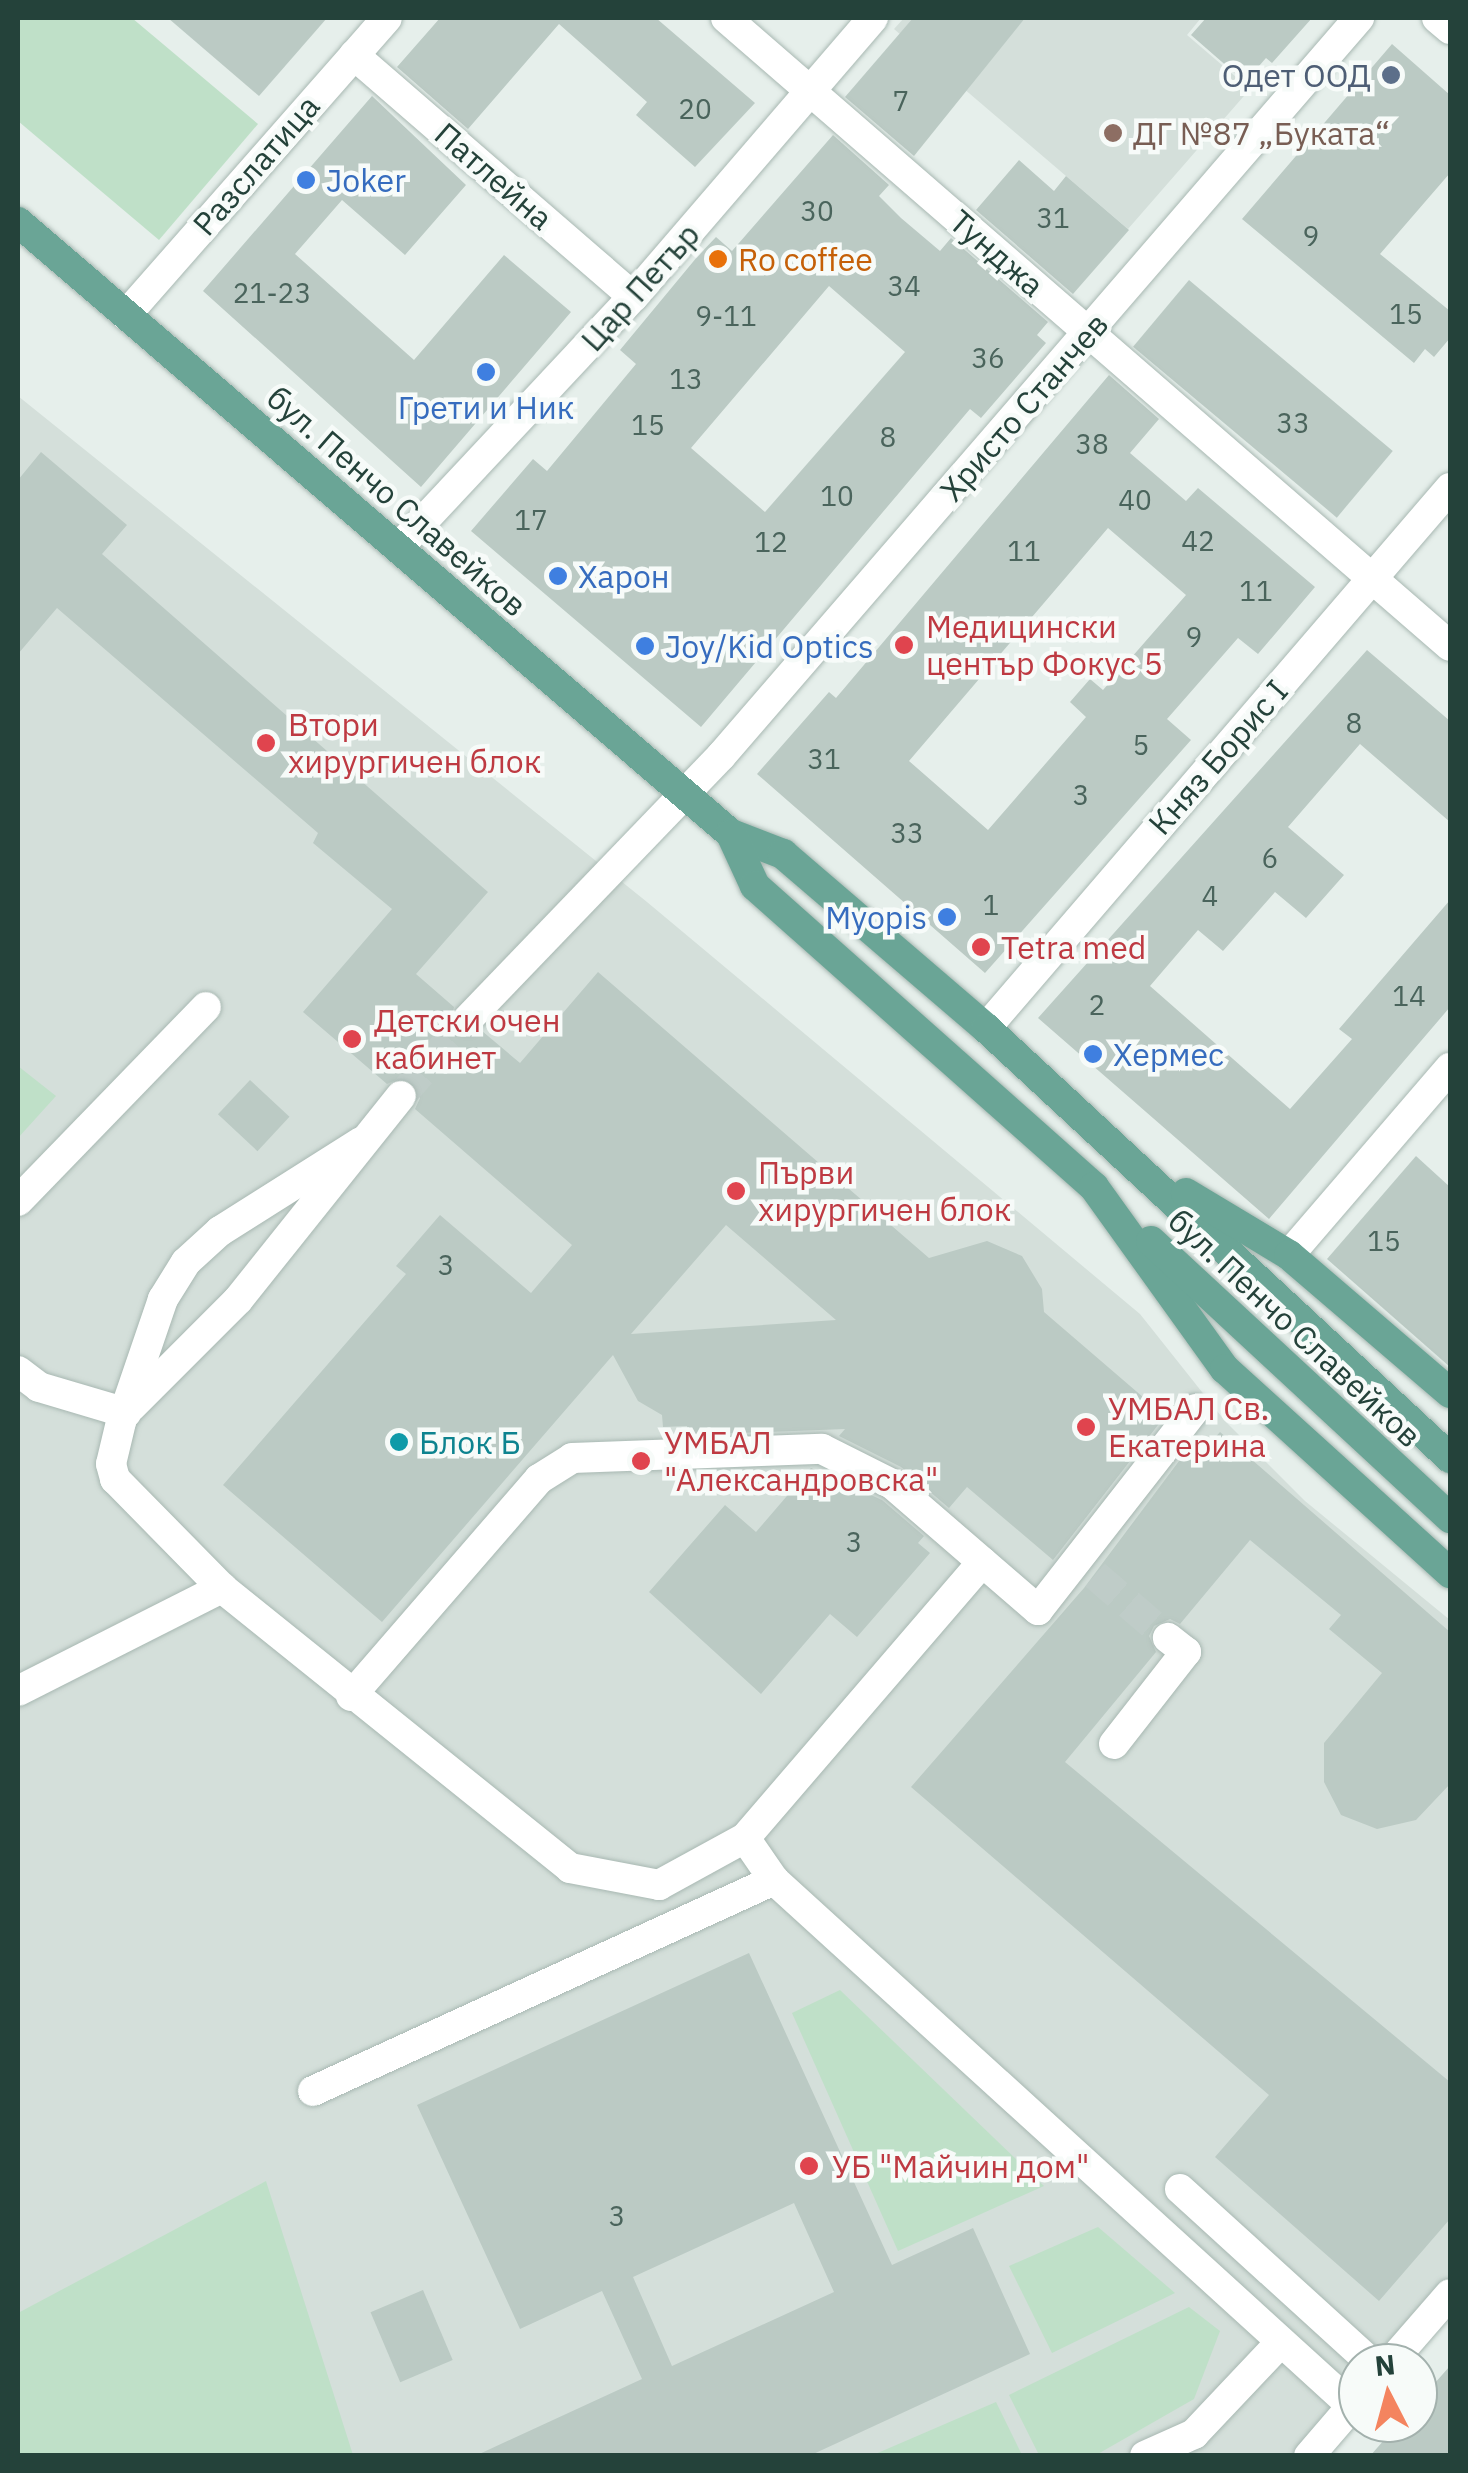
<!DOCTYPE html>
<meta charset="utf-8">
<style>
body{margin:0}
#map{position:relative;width:1468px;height:2473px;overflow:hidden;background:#e6efeb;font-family:"IBM Plex Sans",sans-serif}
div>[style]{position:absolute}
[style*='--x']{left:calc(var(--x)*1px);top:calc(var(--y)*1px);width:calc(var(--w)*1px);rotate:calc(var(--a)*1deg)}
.built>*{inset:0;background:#d4dfda}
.green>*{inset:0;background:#bfe0c8}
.building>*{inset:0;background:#bbcac4;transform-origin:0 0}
.minor-tunnel>*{height:30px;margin-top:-15px;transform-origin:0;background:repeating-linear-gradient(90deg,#bfccc8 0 30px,transparent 0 45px)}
.roads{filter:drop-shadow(0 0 2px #a8b8b2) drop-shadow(0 0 2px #a8b8b2)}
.minor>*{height:30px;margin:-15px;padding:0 15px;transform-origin:15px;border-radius:15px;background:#fff}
.major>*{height:30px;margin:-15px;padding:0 15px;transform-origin:15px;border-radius:15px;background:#6aa596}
.dots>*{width:28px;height:28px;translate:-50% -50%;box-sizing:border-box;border:5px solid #f7fbf9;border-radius:50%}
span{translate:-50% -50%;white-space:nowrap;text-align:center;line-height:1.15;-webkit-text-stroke:9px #f7fbf9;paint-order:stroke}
.number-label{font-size:28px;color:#4a645c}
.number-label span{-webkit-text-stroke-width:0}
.service-label{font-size:32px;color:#4e5e75}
.right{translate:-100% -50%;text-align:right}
.education-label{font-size:32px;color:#785e54}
.left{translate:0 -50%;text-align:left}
.street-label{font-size:32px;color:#24423a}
.shop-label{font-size:32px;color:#366cbe}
.food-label{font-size:32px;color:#c56008}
.health-label{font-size:32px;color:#be3a42}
.culture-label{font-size:32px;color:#0d838f}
.frame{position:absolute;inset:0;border:20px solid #24423a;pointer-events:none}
.north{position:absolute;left:1338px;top:2343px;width:100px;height:100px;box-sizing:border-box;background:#f7fbf9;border:2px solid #a3b1ad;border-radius:50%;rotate:354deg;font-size:28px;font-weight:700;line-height:40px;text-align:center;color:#24423a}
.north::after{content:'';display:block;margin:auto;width:35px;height:45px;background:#f4845f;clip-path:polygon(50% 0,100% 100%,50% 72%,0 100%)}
</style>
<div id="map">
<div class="built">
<i style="clip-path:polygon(904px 18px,1201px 18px,1187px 35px,1250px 89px,1128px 229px,894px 29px)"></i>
<i style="clip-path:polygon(18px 396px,647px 902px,1140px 1314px,1225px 1421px,1305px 1501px,1450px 1620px,1450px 2294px,1390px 2363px,1358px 2363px,1358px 2399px,1309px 2455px,18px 2455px)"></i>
</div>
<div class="green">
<i style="clip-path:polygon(18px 18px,132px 18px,258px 124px,159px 240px,18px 121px)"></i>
<i style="clip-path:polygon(18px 1066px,56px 1096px,18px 1138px)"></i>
<i style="clip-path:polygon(840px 1990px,1044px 2186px,898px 2251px,792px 2013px)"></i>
<i style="clip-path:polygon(266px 2181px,353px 2455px,18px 2455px,18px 2313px)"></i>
<i style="clip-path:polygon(1098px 2227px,1175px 2293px,1052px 2353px,1009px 2266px)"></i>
<i style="clip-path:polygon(1189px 2307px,1220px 2331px,1194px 2399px,1096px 2455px,1039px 2455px,1009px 2395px)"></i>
<i style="clip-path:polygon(996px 2402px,1022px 2455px,873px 2455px)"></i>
</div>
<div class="building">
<i style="clip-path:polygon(168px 18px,327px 18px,259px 96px)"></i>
<i style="clip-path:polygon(440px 18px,656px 18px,755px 103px,695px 167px,636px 115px,647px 102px,559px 24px,468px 129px,397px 67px)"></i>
<i style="clip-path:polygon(913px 18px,1025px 18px,914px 156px,845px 97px)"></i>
<i style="clip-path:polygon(1206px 18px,1312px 18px,1272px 63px,1266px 58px,1245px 82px,1191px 35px)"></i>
<i style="clip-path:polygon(1392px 44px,1450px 95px,1450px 173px,1380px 254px,1450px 311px,1450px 338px,1434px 357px,1425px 349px,1414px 363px,1242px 219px)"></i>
<i style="clip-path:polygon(372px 96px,466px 185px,405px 255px,342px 200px,295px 254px,414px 360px,504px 255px,571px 312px,421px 487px,203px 291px)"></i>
<i style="clip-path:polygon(evenodd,833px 135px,889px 185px,879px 196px,901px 218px,940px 251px,951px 238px,1048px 322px,1037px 335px,1046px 343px,981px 418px,970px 409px,701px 727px,471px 531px,533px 459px,547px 471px,636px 364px,620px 350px,697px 257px,716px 237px,732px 251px,833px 135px,829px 286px,905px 352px,765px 512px,691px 448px,829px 286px)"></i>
<i style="clip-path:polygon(1019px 160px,1054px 191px,1066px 176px,1129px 230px,1073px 294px,976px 210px)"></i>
<i style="left:1189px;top:280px;width:266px;height:87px;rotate:40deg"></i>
<i style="clip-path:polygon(evenodd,1109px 375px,1159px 419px,1130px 453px,1186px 501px,1198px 488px,1315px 587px,1258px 654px,1238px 638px,1167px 719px,1191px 740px,985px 973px,757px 774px,829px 692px,836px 698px,1109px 375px,1108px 528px,1186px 595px,1103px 690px,1090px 679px,1070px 702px,1086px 717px,988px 830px,909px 761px,1108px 528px)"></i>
<i style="clip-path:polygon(evenodd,41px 452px,127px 525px,102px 554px,488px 892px,416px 974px,454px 1007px,450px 1023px,456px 1033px,472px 1037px,482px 1031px,520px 1063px,598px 972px,929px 1258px,987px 1241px,1022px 1256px,1042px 1289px,1044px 1312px,1165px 1416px,1053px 1560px,967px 1487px,949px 1508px,901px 1467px,839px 1436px,845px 1429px,688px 1435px,687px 1426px,663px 1427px,662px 1415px,638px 1401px,613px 1355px,382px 1622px,223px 1485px,406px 1274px,396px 1266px,440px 1215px,531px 1293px,572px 1245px,415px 1109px,420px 1098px,413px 1082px,403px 1077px,387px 1084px,303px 1012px,392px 909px,313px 843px,318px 833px,57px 608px,18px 654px,18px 480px,41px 452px,726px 1225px,836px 1320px,631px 1334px,726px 1225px)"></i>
<i style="clip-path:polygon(1367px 650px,1450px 721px,1450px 822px,1360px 744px,1288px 827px,1344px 875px,1306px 918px,1275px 892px,1223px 951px,1198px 930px,1150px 986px,1290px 1109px,1352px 1039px,1339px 1029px,1450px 900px,1450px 1007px,1269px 1219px,1038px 1018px)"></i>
<i style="left:250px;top:1080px;width:54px;height:47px;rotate:43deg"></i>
<i style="clip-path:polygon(1416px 1156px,1450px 1187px,1450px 1367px,1327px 1259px)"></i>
<i style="clip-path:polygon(1220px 1432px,1450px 1632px,1450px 1784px,1416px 1820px,1377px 1829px,1341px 1815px,1324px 1782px,1324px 1743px,1382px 1673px,1329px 1629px,1341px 1615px,1250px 1540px,1180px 1624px,1170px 1619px,1154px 1626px,1149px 1636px,1156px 1652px,1065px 1762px,1450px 2082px,1450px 2219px,1379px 2301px,1215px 2157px,1269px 2095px,911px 1787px,1084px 1588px,1194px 1441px,1204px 1450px)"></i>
<i style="clip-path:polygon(811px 1468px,882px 1500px,924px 1536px,918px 1543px,930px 1553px,857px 1637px,830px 1614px,761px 1694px,649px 1592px,725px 1505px,756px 1532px)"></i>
<i style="clip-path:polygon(evenodd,749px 1953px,892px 2265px,973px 2228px,1030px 2354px,809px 2456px,475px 2456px,642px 2379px,602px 2291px,520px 2329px,417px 2105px,749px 1953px,794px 2203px,834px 2292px,672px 2366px,633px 2277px,794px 2203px)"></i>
<i style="left:423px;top:2290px;width:76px;height:57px;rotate:67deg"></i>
<i style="clip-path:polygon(1450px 2366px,1450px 2456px,1370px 2456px,1399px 2423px,1418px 2423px,1418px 2402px)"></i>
</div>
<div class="minor-tunnel">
<i style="--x:401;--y:1096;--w:102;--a:-49"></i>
<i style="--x:1095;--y:1575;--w:96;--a:40.8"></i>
</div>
<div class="roads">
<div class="minor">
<i style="--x:726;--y:18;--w:958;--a:40.94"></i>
<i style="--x:1437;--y:18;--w:17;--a:40"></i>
<i style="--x:354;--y:55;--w:369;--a:40.9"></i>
<i style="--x:126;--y:315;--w:395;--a:-48.7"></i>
<i style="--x:398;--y:548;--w:344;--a:-46.9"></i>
<i style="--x:633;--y:297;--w:368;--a:-49.3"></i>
<i style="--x:468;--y:1019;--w:365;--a:-46.1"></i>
<i style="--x:721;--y:756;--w:976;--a:-49.16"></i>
<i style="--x:986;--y:1028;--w:712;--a:-49.33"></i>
<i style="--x:361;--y:1142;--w:167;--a:147.7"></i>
<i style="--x:220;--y:1231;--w:46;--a:137.6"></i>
<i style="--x:186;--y:1262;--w:44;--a:121.9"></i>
<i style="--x:163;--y:1299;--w:130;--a:108.9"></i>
<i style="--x:121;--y:1422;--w:43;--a:103.4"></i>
<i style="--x:111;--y:1464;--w:16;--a:75"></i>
<i style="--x:115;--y:1479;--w:153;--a:45.5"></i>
<i style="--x:222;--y:1588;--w:447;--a:38.8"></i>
<i style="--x:570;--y:1868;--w:91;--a:10.8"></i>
<i style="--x:659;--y:1885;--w:98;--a:-28.7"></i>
<i style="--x:745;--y:1838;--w:364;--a:-49.3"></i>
<i style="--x:18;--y:1201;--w:270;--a:-45.9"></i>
<i style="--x:1289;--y:1255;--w:247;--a:-49.3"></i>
<i style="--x:18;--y:1371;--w:26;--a:37"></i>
<i style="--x:39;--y:1387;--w:91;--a:16.6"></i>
<i style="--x:131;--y:1407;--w:151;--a:-45"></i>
<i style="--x:238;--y:1300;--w:261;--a:-51.4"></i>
<i style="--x:18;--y:1691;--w:229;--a:-26.8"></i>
<i style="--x:351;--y:1696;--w:287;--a:-49.1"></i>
<i style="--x:539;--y:1479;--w:39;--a:-32"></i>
<i style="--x:572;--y:1458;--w:250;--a:-2.1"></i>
<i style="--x:822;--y:1449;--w:78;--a:26.6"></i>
<i style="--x:892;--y:1484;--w:193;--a:40.8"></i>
<i style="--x:1038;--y:1610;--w:255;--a:-52"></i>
<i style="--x:1114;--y:1744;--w:117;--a:-52"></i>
<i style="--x:1186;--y:1652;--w:23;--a:-142"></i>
<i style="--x:745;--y:1838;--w:51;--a:55.4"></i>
<i style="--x:774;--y:1880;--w:782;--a:42.3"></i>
<i style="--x:313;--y:2091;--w:507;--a:-24.59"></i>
<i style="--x:1180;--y:2189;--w:258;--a:42.3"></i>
<i style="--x:1390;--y:2363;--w:91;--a:-49"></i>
<i style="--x:1145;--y:2456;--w:54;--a:-24.2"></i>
<i style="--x:1194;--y:2434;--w:124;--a:-46.6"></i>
<i style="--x:1309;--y:2456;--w:75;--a:-49.3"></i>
</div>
<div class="major">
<i style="--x:18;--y:222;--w:940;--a:40.64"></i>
<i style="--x:731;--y:834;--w:56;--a:21"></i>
<i style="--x:783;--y:854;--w:267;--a:40.6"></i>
<i style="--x:986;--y:1028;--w:633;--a:42.82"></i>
<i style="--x:731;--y:834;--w:57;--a:65.2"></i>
<i style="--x:755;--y:886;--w:453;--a:41.6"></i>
<i style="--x:1094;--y:1187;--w:224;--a:54.3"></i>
<i style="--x:1225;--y:1369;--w:304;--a:42.2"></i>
<i style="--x:1186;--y:1193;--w:120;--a:31"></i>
<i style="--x:1289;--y:1255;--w:212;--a:40.6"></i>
<i style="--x:1151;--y:1241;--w:408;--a:42.8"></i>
</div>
</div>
<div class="dots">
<i style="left:1391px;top:75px;background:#5c6f8a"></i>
<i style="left:1113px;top:133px;background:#8d6e63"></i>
<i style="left:306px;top:180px;background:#3f7fe0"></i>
<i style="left:718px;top:259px;background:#e8710a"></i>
<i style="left:486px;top:372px;background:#3f7fe0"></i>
<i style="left:558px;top:576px;background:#3f7fe0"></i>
<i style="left:904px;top:645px;background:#e0444e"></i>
<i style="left:645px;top:646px;background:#3f7fe0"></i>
<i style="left:266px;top:743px;background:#e0444e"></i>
<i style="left:947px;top:917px;background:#3f7fe0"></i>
<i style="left:981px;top:947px;background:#e0444e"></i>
<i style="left:352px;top:1039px;background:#e0444e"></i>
<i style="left:1093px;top:1054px;background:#3f7fe0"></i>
<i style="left:736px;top:1191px;background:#e0444e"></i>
<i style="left:1086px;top:1427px;background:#e0444e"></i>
<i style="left:399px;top:1442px;background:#0f9aa8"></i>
<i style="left:641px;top:1461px;background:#e0444e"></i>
<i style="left:809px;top:2166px;background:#e0444e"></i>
</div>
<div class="number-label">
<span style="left:901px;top:101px">7</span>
<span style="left:695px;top:109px">20</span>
<span style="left:817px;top:211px">30</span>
<span style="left:1053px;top:218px">31</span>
<span style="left:1311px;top:236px">9</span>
<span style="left:904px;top:286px">34</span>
<span style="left:272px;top:293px">21-23</span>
<span style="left:1406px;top:314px">15</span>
<span style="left:726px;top:316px">9-11</span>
<span style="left:988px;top:358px">36</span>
<span style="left:686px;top:379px">13</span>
<span style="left:1293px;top:423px">33</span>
<span style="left:648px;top:425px">15</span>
<span style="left:888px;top:437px">8</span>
<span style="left:1092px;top:444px">38</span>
<span style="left:837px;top:496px">10</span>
<span style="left:1135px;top:500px">40</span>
<span style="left:531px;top:520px">17</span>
<span style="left:1198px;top:541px">42</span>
<span style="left:771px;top:542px">12</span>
<span style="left:1024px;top:551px">11</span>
<span style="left:1256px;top:591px">11</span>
<span style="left:1194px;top:637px">9</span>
<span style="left:1354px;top:723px">8</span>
<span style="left:1141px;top:745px">5</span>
<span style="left:824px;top:759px">31</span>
<span style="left:1081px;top:795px">3</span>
<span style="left:907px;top:833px">33</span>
<span style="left:1270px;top:858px">6</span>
<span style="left:1210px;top:896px">4</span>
<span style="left:991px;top:905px">1</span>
<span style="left:1409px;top:996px">14</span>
<span style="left:1097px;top:1005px">2</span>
<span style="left:1384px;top:1241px">15</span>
<span style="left:446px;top:1265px">3</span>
<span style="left:854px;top:1542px">3</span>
<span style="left:617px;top:2216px">3</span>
</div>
<div class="service-label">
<span class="right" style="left:1371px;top:75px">Одет ООД</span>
</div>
<div class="education-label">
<span class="left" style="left:1133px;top:133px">ДГ №87 „Буката“</span>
</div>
<div class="street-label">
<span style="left:256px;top:165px;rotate:-49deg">Разслатица</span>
<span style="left:494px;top:176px;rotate:41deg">Патлейна</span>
<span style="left:997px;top:253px;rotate:41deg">Тунджа</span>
<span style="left:640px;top:287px;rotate:-48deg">Цар Петър</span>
<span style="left:1024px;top:407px;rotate:-49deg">Христо Станчев</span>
<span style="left:397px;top:501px;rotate:41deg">бул. Пенчо Славейков</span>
<span style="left:1218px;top:757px;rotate:-49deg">Княз Борис I</span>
<span style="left:1295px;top:1328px;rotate:43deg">бул. Пенчо Славейков</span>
</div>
<div class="shop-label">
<span class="left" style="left:326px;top:180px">Joker</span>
<span style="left:486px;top:407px">Грети и Ник</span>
<span class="left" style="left:578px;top:576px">Харон</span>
<span class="left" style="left:665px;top:646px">Joy/Kid Optics</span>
<span class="right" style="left:927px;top:917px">Myopis</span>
<span class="left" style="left:1113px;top:1054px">Хермес</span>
</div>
<div class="food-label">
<span class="left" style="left:738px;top:259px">Ro coffee</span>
</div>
<div class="health-label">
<span class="left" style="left:926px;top:645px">Медицински<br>център Фокус 5</span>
<span class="left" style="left:288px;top:743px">Втори<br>хирургичен блок</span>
<span class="left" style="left:1001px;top:947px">Tetra med</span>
<span class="left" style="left:374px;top:1039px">Детски очен<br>кабинет</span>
<span class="left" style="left:758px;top:1191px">Първи<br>хирургичен блок</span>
<span class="left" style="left:1108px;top:1427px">УМБАЛ Св.<br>Екатерина</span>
<span class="left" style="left:664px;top:1461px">УМБАЛ<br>"Александровска"</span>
<span class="left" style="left:832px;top:2166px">УБ "Майчин дом"</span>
</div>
<div class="culture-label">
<span class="left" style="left:419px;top:1442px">Блок Б</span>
</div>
<div class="frame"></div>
<div class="north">N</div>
</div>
